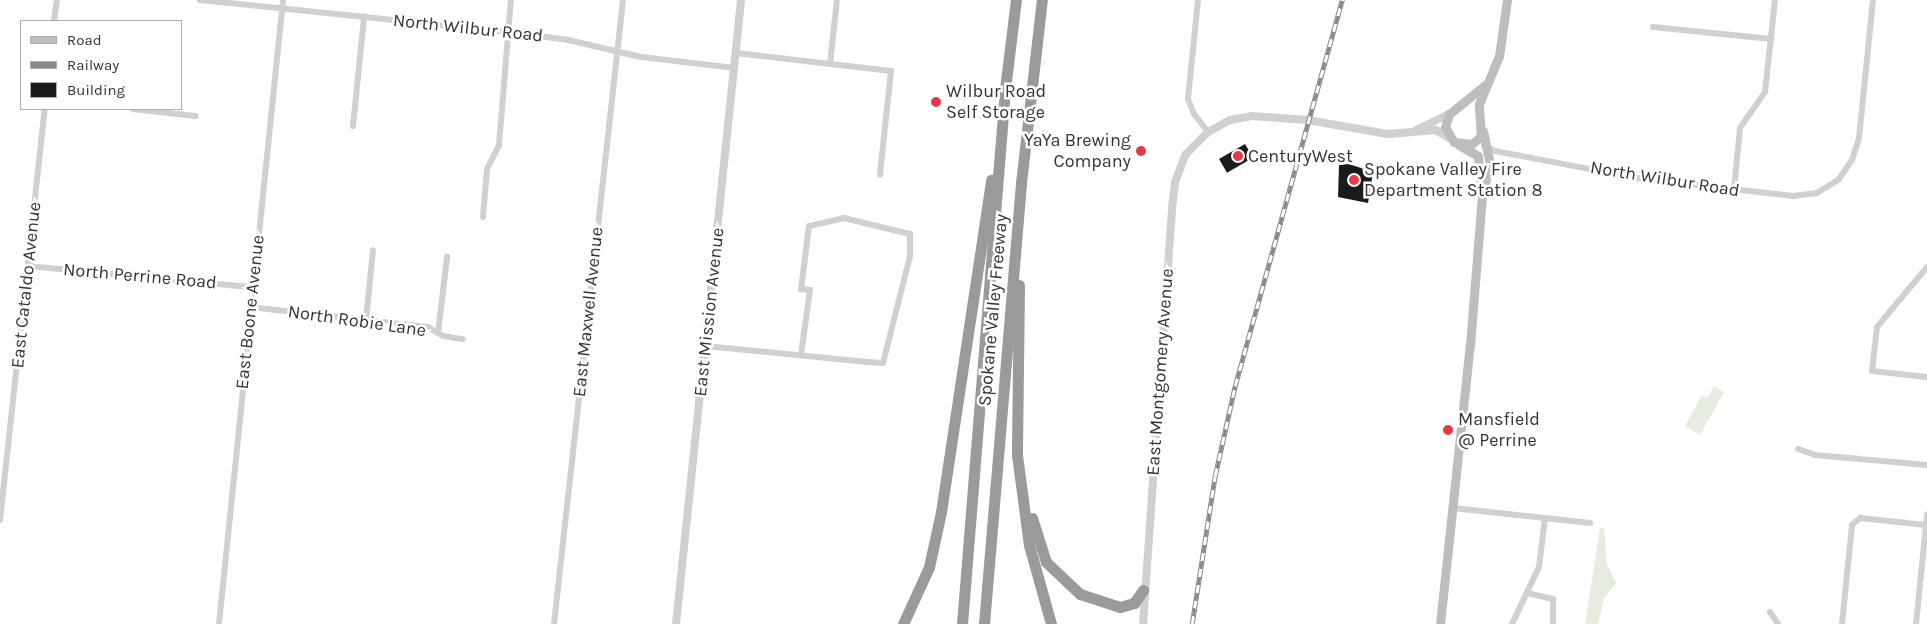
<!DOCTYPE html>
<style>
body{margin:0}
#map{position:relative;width:1927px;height:624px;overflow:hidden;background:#fff;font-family:Karla,sans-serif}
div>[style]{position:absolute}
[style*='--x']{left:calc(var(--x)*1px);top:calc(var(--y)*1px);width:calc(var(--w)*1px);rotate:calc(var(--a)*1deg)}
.green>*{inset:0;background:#e6ecdf}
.building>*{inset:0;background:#1a1a1a;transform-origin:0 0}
.minor>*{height:6px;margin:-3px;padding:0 3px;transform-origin:3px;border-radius:3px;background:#d0d0d0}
.tertiary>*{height:8px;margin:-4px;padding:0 4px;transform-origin:4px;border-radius:4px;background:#d0d0d0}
.secondary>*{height:9px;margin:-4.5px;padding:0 4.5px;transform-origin:4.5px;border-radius:4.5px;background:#bdbdbd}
.motorway>*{height:11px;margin:-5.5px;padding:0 5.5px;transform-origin:5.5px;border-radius:5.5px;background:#9a9a9a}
.rail>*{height:4.5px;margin-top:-2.25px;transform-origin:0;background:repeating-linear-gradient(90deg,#fff 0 8px,#888 0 16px);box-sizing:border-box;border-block:1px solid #888}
.dots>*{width:14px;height:14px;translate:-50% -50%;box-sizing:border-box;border:2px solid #fff;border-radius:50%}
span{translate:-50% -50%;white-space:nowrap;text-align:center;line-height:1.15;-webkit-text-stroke:5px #fff;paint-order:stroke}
.street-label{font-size:18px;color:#333}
.poi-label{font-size:18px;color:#333}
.left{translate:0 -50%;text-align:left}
.right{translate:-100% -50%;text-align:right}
.legend{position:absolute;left:20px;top:20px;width:162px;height:90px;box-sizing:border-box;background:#fff;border:1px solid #adadad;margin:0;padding:6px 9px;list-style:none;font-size:15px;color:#333}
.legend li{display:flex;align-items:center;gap:10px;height:25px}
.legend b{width:25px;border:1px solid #adadad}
</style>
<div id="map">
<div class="green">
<i style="clip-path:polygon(1714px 386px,1724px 392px,1700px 435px,1685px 426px,1702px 395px,1708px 398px)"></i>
<i style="clip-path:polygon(1600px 528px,1604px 528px,1607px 564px,1616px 583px,1604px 598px,1598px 624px,1585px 624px)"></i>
</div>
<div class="building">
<i style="left:1245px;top:144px;width:16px;height:30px;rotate:60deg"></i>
<i style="clip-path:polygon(1349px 164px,1373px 172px,1368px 203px,1338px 197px,1339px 165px)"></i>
</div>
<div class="minor">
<i style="--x:200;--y:0;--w:311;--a:5.9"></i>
<i style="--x:509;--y:32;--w:60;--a:7.7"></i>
<i style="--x:568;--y:40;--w:75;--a:13.1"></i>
<i style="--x:641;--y:57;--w:95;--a:6.7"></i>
<i style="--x:1198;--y:0;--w:100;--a:95.8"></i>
<i style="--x:1188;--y:99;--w:16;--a:68"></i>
<i style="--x:1194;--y:114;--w:23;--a:52"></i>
<i style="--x:54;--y:21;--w:21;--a:-82"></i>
<i style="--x:1653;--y:27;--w:119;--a:5.8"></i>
<i style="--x:736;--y:53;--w:156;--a:6.6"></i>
<i style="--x:891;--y:71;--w:104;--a:96.1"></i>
<i style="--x:830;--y:64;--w:64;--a:-83.8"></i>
<i style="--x:133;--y:109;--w:63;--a:6.3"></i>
<i style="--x:353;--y:126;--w:110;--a:-84.2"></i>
<i style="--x:1484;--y:146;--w:12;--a:24"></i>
<i style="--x:1495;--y:151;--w:145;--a:10.8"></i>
<i style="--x:1637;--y:178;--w:157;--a:6.6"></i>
<i style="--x:1793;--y:196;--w:24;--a:-7"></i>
<i style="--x:1817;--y:193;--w:26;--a:-32"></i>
<i style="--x:1839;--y:179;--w:23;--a:-56"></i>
<i style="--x:1852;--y:160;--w:23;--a:-72"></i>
<i style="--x:1859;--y:138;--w:139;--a:-84.2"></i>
<i style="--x:1734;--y:190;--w:62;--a:-84.5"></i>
<i style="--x:1740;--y:128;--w:44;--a:-55.2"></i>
<i style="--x:1765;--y:92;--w:93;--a:-83.8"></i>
<i style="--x:483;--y:217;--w:48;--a:-85.2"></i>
<i style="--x:487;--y:169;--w:27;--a:-63"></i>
<i style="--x:499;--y:145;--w:145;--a:-85.3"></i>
<i style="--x:28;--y:266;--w:225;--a:5.4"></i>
<i style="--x:1927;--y:267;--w:78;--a:129.8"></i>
<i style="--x:1877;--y:327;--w:44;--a:96.5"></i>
<i style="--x:1872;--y:371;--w:55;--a:6.2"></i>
<i style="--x:250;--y:307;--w:179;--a:6.4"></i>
<i style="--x:428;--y:327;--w:17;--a:31"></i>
<i style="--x:443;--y:336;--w:20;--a:9"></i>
<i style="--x:366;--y:320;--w:70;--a:-84.3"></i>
<i style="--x:438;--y:333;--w:77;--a:-83.2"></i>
<i style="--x:705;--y:346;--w:163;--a:5.6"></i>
<i style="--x:867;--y:362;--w:16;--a:4"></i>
<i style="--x:883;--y:363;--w:110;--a:-75.8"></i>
<i style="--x:910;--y:256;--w:22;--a:-90"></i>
<i style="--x:910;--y:234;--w:68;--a:-166.4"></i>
<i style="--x:844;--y:218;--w:36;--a:167"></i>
<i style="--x:809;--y:226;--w:64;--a:97.2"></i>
<i style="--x:801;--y:289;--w:9;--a:6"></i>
<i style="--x:810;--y:290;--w:66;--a:97.9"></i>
<i style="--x:1798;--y:449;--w:18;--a:19"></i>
<i style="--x:1815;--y:455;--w:112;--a:5.1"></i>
<i style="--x:1453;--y:508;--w:138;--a:6.2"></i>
<i style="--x:0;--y:520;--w:413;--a:-83.8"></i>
<i style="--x:1527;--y:593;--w:27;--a:13"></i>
<i style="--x:1553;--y:599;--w:25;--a:90"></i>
<i style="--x:1770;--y:612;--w:14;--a:56"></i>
<i style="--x:219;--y:624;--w:627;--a:-84.14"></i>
<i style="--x:554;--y:624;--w:628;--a:-83.69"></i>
<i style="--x:1512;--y:624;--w:63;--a:-64.7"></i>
<i style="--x:1539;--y:567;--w:49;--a:-83"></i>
<i style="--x:1842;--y:624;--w:100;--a:-84.2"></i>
<i style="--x:1852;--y:525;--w:11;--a:-41"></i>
<i style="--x:1860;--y:518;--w:66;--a:6.1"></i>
<i style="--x:1916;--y:624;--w:110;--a:-84.2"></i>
</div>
<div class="tertiary">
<i style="--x:1416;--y:130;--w:37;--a:-26"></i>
<i style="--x:676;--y:624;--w:627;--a:-84.05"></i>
<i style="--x:1143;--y:624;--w:417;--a:-86"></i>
<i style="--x:1172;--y:208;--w:26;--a:-83"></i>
<i style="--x:1175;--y:182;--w:30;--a:-69"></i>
<i style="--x:1186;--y:154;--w:31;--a:-45"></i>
<i style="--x:1208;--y:132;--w:25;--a:-29"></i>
<i style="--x:1230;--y:120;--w:22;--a:-10"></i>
<i style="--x:1252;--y:116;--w:55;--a:4.2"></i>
<i style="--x:1307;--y:120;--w:82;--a:9.8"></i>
<i style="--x:1388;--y:134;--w:48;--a:-4.8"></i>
<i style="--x:1436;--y:130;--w:15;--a:32"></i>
</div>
<div class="secondary">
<i style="--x:1485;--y:85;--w:46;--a:141.1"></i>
<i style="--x:1449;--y:114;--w:14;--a:107"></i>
<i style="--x:1445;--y:127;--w:17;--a:59"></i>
<i style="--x:1454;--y:142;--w:18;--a:6"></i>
<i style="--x:1472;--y:144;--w:12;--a:-42"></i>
<i style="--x:1481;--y:136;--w:32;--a:-94"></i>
<i style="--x:1479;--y:104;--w:52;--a:-67.4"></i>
<i style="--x:1499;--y:56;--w:57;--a:-81.9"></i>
<i style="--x:1482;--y:195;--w:32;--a:-76"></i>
<i style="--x:1490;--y:164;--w:34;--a:-102"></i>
<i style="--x:1440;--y:624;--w:281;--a:-83.9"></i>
<i style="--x:1470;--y:345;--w:150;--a:-85.4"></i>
<i style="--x:1482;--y:195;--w:39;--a:-96"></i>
<i style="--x:1478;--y:156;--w:22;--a:-150"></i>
</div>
<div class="motorway">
<i style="--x:1019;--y:285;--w:170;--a:90.7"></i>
<i style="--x:1017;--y:455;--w:91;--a:82.4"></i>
<i style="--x:1029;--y:545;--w:82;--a:74.4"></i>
<i style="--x:1032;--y:518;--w:46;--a:72.3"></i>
<i style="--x:1046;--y:562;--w:47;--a:43.3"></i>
<i style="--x:1080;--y:594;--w:42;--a:18"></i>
<i style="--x:1120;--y:607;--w:15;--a:-16"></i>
<i style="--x:1134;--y:603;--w:16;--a:-55"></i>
<i style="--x:903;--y:624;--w:63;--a:-65.5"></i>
<i style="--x:929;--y:567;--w:56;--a:-77.7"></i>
<i style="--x:941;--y:512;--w:336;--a:-81.4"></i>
<i style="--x:962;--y:624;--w:537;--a:-85.4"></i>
<i style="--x:1005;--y:89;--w:90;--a:-83"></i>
<i style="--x:984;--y:624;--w:443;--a:-85.2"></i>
<i style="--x:1021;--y:183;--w:184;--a:-83.5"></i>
</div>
<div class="rail">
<i style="--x:1192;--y:624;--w:150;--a:-81.2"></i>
<i style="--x:1215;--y:476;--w:92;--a:-77.5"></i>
<i style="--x:1235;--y:386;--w:401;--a:-74.5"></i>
</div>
<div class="dots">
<i style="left:936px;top:102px;background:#e63946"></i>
<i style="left:1141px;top:151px;background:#e63946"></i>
<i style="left:1238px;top:156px;background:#e63946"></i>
<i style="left:1354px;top:180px;background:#e63946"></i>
<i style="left:1448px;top:430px;background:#e63946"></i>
</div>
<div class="street-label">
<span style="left:468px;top:28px;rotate:6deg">North Wilbur Road</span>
<span style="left:1665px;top:179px;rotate:9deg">North Wilbur Road</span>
<span style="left:140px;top:276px;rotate:5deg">North Perrine Road</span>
<span style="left:26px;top:285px;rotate:-84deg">East Cataldo Avenue</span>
<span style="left:993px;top:310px;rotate:-85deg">Spokane Valley Freeway</span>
<span style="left:250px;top:312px;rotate:-84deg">East Boone Avenue</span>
<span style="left:588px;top:312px;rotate:-84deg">East Maxwell Avenue</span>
<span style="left:709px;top:312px;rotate:-84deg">East Mission Avenue</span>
<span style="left:357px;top:321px;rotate:8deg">North Robie Lane</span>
<span style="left:1160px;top:372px;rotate:-86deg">East Montgomery Avenue</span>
</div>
<div class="poi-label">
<span class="left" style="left:946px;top:102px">Wilbur Road<br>Self Storage</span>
<span class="right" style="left:1131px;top:151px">YaYa Brewing<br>Company</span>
<span class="left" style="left:1248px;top:156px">CenturyWest</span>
<span class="left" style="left:1364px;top:180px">Spokane Valley Fire<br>Department Station 8</span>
<span class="left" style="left:1458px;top:430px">Mansfield<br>@ Perrine</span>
</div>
<ul class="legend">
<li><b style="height:6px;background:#bdbdbd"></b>Road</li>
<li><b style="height:6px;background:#888"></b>Railway</li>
<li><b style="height:14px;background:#1a1a1a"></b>Building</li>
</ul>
</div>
